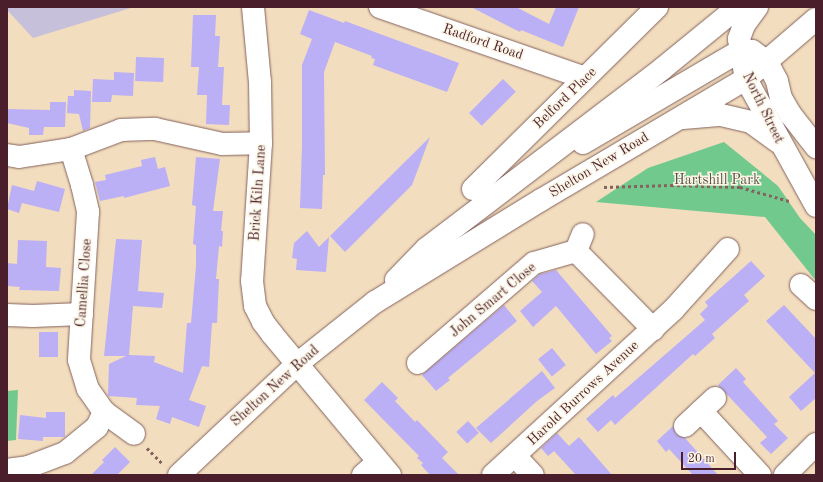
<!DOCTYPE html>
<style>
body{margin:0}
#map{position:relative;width:823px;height:482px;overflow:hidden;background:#f2ddbe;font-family:"Old Standard TT",serif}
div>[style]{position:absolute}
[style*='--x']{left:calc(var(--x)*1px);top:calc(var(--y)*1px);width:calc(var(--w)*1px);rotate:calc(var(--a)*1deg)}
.industrial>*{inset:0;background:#c6c0da}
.green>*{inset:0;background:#72c98e}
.building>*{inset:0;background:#bbaff6;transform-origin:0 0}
.path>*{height:2.5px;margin-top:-1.25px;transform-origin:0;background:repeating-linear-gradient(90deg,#85625e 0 3px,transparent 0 6px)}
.roads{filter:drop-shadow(0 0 1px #85625e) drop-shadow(0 0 1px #85625e)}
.minor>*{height:22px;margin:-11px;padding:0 11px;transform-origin:11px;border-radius:11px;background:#fff}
.major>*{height:22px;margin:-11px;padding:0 11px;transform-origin:11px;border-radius:11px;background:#fff}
span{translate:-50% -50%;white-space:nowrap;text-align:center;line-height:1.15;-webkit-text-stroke:3px #fcf5e5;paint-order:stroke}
.street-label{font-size:14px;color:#4a1f2b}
.park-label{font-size:14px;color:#565249}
.frame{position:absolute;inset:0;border:8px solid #4a1f2b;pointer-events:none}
.scale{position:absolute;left:681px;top:452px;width:55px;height:18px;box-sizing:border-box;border:2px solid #4a1f2b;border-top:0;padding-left:5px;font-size:12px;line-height:14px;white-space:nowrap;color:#4a1f2b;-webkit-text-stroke:3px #fcf5e5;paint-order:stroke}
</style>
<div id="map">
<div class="industrial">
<i style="clip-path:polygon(7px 7px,134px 7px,33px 38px,7px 10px)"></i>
</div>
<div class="green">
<i style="clip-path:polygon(724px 142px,778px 186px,800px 218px,816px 235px,816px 281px,765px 217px,596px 202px,648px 168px)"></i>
<i style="clip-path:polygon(18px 390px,16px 440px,7px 441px,7px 391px)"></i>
</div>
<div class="building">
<i style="clip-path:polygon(471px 7px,516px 7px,549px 24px,556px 7px,579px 7px,563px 47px,521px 30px,520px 32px)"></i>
<i style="clip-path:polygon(309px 10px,344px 23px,345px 21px,380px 34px,459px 63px,447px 92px,373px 65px,375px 59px,371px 58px,372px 56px,335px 42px,324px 72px,325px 175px,323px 175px,322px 209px,300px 208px,302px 145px,302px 65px,312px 39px,300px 34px)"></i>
<i style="clip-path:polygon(193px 15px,216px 15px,215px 36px,220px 36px,218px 67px,224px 67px,222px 105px,230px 105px,229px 125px,206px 124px,207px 95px,197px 95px,199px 67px,191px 67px)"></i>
<i style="left:136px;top:57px;width:28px;height:24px;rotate:2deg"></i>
<i style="clip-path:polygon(114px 72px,134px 73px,133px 96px,112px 95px,111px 102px,92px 102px,93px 79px,114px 80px)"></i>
<i style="left:503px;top:79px;width:18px;height:48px;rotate:45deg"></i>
<i style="clip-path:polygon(74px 90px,91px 91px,90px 128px,83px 131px,79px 114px,67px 113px,68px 96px,74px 96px)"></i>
<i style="clip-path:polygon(50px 102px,66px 102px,65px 127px,44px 127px,43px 135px,29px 135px,29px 128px,7px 123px,7px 109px,50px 110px)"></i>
<i style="clip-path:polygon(430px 137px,412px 185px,345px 252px,330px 236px)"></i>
<i style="clip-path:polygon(155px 157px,158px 169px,165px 167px,170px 186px,124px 198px,124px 196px,100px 201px,95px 182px,106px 180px,105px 175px,142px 166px,141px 160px)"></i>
<i style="clip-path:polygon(196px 157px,220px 159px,213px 211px,223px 211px,221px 231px,223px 231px,222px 247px,219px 246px,216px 279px,219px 279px,217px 323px,212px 323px,209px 367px,202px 366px,189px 400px,206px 406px,199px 427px,172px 417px,170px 424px,156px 419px,160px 406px,136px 405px,137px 398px,108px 396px,109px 364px,126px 356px,104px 356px,116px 239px,142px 240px,138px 291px,164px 293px,162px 308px,133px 306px,129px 355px,155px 356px,154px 362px,183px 373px,187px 323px,191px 323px,196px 266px,196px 245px,193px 244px,196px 206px,192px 205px)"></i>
<i style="clip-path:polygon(37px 181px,65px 189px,59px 212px,22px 203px,19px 213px,7px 209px,12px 185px,34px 191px)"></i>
<i style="clip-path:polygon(307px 231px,319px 247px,329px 237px,326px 272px,296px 270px,297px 259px,292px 258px,294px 243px)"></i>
<i style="clip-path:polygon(18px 240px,47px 241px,46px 267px,61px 268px,59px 291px,19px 290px,20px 287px,7px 286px,7px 263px,17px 264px)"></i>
<i style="clip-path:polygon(751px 261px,765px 276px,744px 295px,749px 301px,712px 334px,715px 338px,695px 356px,693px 354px,615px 425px,611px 420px,598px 432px,586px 419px,613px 395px,615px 398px,705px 320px,700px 314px,708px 306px,705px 302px)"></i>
<i style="clip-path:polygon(556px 270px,612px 336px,609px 338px,612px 341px,596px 354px,556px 306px,533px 327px,520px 311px,542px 292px,532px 281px,540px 274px)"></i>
<i style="clip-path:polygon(504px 305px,517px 321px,448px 378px,450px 380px,436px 391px,422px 375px)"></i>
<i style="clip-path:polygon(784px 305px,816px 339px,816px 398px,801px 411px,789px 397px,815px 373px,766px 321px)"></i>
<i style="left:39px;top:332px;width:19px;height:25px"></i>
<i style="left:552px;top:348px;width:22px;height:18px;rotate:51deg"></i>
<i style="clip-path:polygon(736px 368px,746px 379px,743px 382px,778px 421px,774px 424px,788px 438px,771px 454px,760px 443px,767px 437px,718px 385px)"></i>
<i style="clip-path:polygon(542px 371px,555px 388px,537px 401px,491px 443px,476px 428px)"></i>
<i style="clip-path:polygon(382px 382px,398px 398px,395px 401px,415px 422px,417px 420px,448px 452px,442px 458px,459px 475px,430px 475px,421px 465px,423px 463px,417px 458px,419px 456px,364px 400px)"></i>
<i style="clip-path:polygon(46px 412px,65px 412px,65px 437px,43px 437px,43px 441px,18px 439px,20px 415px,46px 418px)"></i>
<i style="left:468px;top:421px;width:16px;height:16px;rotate:47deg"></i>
<i style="clip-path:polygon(673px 426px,676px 434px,685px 438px,718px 475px,693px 475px,669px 449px,666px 452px,657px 441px)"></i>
<i style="clip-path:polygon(557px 433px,569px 446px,579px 437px,612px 475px,576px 475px,554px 451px,548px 456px,541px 448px)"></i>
<i style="clip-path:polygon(115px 447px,130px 462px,117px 475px,91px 475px,104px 462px,102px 460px)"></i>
</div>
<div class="path">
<i style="--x:604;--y:187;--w:67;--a:-1.7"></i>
<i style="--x:671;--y:185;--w:69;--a:1.7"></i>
<i style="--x:740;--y:187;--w:51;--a:15.9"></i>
<i style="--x:147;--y:448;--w:23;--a:45"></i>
</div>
<div class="roads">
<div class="minor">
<i style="--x:253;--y:7;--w:75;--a:84.7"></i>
<i style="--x:260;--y:82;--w:61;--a:89.1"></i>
<i style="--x:261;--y:143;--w:138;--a:93.7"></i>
<i style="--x:252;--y:281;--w:25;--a:83"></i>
<i style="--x:255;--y:306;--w:18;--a:63"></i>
<i style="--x:263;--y:322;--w:15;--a:53"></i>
<i style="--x:272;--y:334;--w:184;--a:50.1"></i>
<i style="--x:380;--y:7;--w:217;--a:19.1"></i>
<i style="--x:757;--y:7;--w:22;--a:126"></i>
<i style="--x:744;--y:25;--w:15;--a:110"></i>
<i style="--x:739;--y:39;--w:41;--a:80.1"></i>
<i style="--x:746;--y:79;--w:145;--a:61.1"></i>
<i style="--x:767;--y:62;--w:21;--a:62"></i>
<i style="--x:777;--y:81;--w:17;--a:77"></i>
<i style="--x:781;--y:98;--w:20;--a:60"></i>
<i style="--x:791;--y:115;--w:41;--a:52"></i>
<i style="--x:71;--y:149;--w:38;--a:73"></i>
<i style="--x:82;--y:185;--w:28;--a:77"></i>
<i style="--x:88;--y:212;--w:148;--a:93.5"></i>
<i style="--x:79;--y:360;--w:30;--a:73"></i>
<i style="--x:88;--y:389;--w:28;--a:55"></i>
<i style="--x:104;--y:412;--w:37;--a:36"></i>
<i style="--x:7;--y:155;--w:12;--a:9"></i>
<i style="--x:19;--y:157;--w:53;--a:-8.7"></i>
<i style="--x:71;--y:149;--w:53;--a:-20.8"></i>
<i style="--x:121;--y:130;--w:34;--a:-2"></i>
<i style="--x:155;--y:129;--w:69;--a:12.6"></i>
<i style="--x:222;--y:144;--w:39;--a:-1"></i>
<i style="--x:473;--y:189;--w:259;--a:-44.7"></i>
<i style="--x:576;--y:251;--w:18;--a:-68"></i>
<i style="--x:801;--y:285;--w:21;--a:43"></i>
<i style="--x:7;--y:315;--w:26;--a:2"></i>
<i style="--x:33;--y:316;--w:49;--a:-2.3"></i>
<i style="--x:418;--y:363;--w:153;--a:-40.8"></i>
<i style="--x:534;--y:263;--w:44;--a:-15.9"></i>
<i style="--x:576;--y:251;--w:110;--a:45.4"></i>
<i style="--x:701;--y:411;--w:87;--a:47.3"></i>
<i style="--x:685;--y:426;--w:41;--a:-43"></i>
<i style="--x:515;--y:456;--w:26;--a:47"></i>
<i style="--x:7;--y:470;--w:21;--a:-8"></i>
<i style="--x:28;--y:467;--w:40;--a:-21"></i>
<i style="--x:65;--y:453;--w:41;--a:-39.1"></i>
<i style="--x:97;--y:427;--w:17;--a:-65"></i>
<i style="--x:363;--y:475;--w:20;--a:-41"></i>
<i style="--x:493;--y:475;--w:244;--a:-42.5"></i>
<i style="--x:673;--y:310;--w:82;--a:-48"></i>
<i style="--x:785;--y:475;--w:44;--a:-45"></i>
</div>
<div class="major">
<i style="--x:683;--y:118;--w:38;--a:-5"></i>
<i style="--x:721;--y:115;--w:31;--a:13"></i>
<i style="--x:751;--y:122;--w:34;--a:36"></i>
<i style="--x:583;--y:143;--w:182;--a:-30.4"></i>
<i style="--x:740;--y:51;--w:12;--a:0"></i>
<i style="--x:752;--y:51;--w:19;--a:36"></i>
<i style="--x:396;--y:280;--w:43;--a:-45.9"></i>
<i style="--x:426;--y:249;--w:297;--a:-37.3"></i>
<i style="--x:662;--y:69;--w:98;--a:-39.2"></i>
<i style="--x:179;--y:475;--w:162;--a:-43.2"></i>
<i style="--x:297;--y:364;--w:100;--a:-38.5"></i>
<i style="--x:375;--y:302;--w:195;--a:-31.6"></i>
<i style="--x:541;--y:200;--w:238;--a:-30.6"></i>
<i style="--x:746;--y:79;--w:92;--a:-40.6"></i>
</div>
</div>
<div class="street-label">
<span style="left:483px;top:42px;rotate:19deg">Radford Road</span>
<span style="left:565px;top:98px;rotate:-44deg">Belford Place</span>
<span style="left:763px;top:108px;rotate:64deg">North Street</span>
<span style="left:599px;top:165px;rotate:-31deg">Shelton New Road</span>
<span style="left:258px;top:193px;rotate:-86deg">Brick Kiln Lane</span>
<span style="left:84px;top:283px;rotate:-86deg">Camellia Close</span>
<span style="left:493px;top:300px;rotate:-40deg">John Smart Close</span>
<span style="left:275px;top:386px;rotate:-42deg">Shelton New Road</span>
<span style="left:583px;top:393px;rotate:-43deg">Harold Burrows Avenue</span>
</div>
<div class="park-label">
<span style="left:717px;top:180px">Hartshill Park</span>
</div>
<div class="frame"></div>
<div class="scale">20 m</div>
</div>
